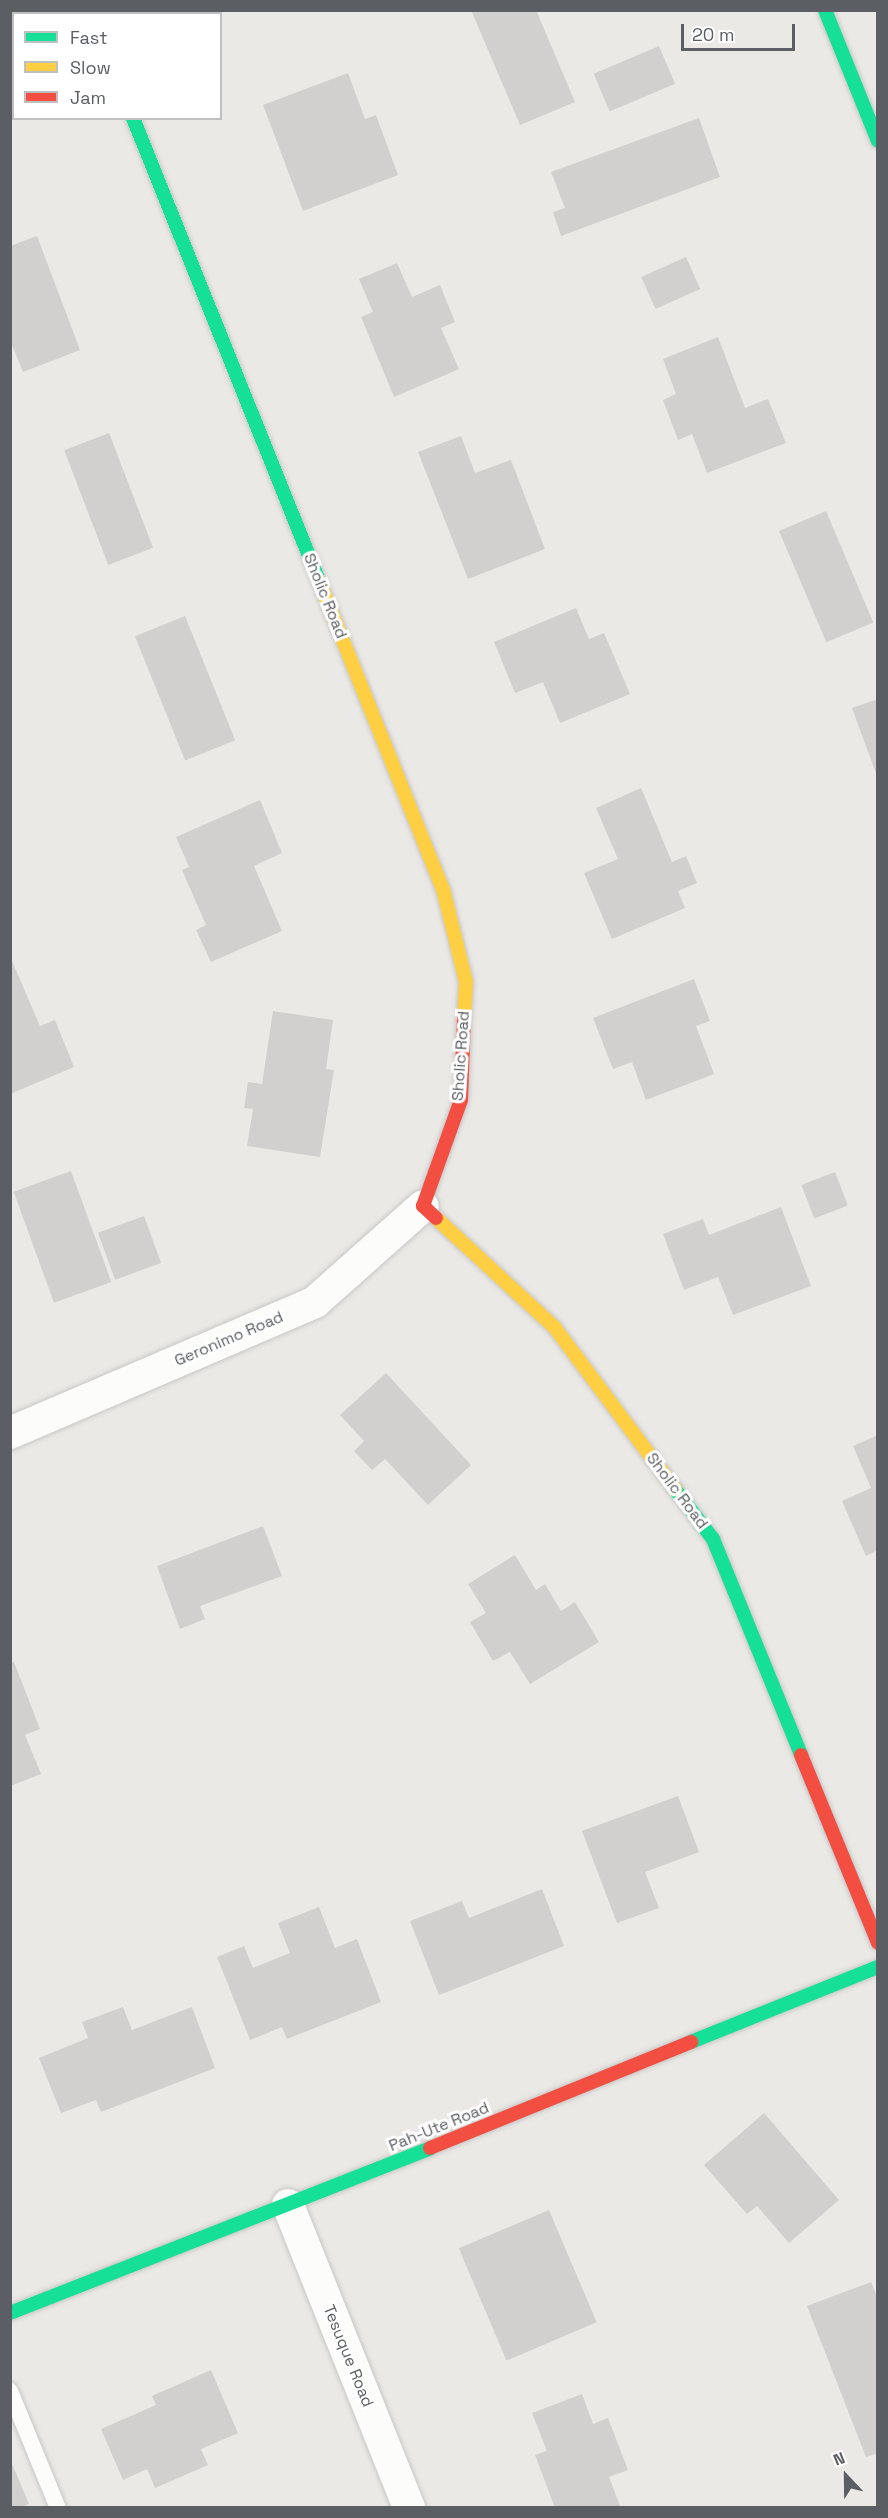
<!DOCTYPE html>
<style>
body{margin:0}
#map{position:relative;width:888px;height:2518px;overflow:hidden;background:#eae9e5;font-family:"Space Grotesk",sans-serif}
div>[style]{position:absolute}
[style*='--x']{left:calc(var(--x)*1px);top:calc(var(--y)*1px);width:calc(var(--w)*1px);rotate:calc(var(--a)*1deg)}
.building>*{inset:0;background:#d1d0ce;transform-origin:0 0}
.roads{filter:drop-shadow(0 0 2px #c7c7c7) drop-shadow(0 0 2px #c7c7c7)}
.lane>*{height:16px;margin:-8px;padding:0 8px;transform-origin:8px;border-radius:8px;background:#fcfcfb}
.street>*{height:32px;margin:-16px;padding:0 16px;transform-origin:16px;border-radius:16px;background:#fcfcfb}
.fast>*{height:14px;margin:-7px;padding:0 7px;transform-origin:7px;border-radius:7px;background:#16e098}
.slow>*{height:14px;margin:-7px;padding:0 7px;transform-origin:7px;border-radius:7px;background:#ffcf43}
.jam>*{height:14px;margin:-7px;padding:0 7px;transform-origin:7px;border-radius:7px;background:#f24e42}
span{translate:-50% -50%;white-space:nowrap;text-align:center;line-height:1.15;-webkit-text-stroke:6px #fff;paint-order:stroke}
.street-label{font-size:16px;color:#5b5e62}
.frame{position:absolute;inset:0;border:12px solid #5b5e62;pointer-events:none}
.legend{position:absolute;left:12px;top:12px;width:210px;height:108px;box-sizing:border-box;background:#fff;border:2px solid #bdbfc0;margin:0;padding:8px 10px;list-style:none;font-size:18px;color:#5b5e62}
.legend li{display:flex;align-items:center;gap:12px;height:30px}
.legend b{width:30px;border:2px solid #bdbfc0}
.north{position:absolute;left:816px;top:2446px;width:60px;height:60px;-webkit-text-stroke:4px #fff;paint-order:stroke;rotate:338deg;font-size:16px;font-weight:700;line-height:24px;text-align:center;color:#5b5e62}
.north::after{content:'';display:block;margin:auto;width:21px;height:27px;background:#5b5e62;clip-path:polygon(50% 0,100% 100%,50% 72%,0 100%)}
.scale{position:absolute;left:681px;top:24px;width:114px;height:27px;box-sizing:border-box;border:3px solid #5b5e62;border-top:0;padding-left:8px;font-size:18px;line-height:21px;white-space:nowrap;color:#5b5e62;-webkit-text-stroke:4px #fff;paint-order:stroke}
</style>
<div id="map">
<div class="building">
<i style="clip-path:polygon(471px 10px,536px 10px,575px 102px,520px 125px)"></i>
<i style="left:659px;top:46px;width:41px;height:71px;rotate:67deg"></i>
<i style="clip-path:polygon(348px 73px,365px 119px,376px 115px,398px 175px,303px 211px,263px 105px)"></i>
<i style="clip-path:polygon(699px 118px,720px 177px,561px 236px,553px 212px,565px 208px,551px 172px)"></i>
<i style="clip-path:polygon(37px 236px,80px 350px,23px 372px,10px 340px,10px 246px)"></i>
<i style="left:686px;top:257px;width:35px;height:49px;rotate:66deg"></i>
<i style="clip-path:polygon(397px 263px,412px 297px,440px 285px,455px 322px,441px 328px,459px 369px,394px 397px,361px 317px,373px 312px,359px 279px)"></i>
<i style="clip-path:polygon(718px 337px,745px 408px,768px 399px,786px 443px,707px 473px,692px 434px,678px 440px,663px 400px,676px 394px,663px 359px)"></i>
<i style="left:109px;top:433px;width:123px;height:48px;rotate:69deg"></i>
<i style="clip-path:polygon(461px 436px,475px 473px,511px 460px,545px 549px,468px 579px,418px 452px)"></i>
<i style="left:826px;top:511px;width:121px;height:51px;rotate:67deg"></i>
<i style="clip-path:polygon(576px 608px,589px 639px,604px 633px,630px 694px,560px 723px,543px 682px,515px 693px,494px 642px)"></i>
<i style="left:185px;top:616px;width:134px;height:54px;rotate:68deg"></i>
<i style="clip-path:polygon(878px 699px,878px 776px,877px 776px,852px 708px)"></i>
<i style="clip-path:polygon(641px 788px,672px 862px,686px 856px,697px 883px,678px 891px,685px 908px,612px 939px,584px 873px,618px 859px,596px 808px)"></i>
<i style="clip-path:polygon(260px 800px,282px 853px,254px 866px,282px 931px,211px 962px,196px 930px,206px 925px,182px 870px,189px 867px,176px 837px)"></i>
<i style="clip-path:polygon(12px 961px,40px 1026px,55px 1020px,74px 1067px,10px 1094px)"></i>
<i style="clip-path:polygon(694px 979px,710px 1021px,696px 1026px,714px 1074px,646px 1100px,632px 1062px,613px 1069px,593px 1018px)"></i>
<i style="clip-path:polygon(273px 1011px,333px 1020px,326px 1069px,334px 1070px,320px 1157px,247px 1146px,253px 1109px,244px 1108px,248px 1082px,262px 1084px)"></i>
<i style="left:71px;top:1171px;width:118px;height:61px;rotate:70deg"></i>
<i style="left:835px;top:1172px;width:36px;height:36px;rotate:69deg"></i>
<i style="clip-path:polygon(781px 1207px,811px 1286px,733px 1315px,718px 1277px,684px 1290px,663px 1234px,703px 1219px,709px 1235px)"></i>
<i style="left:144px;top:1216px;width:50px;height:49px;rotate:70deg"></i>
<i style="clip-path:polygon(386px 1373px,471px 1465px,428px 1505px,385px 1459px,372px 1470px,354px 1451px,364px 1441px,340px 1415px)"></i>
<i style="clip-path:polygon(878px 1435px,878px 1550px,866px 1556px,842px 1501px,871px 1488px,853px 1446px)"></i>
<i style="clip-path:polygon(263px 1526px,282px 1576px,200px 1606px,205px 1619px,180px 1629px,157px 1566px)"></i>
<i style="clip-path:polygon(515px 1555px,536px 1590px,545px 1584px,561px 1611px,575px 1602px,599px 1642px,530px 1684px,510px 1652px,493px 1661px,470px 1622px,486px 1613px,468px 1584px)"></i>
<i style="clip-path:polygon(14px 1662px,40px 1729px,25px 1735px,41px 1774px,10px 1786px,10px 1663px)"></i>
<i style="clip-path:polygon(678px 1796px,699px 1852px,645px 1872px,659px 1908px,617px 1923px,582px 1831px)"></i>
<i style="clip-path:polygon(542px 1889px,564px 1946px,439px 1995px,410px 1921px,462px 1901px,469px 1918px)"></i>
<i style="clip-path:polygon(319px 1907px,335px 1948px,357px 1939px,381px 2002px,287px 2039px,282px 2027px,250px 2040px,217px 1957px,244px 1946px,253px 1968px,290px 1953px,278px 1923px)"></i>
<i style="clip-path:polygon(123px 2007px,132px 2030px,192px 2007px,215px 2068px,101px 2112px,96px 2100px,61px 2113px,39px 2058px,88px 2038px,82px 2022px)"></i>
<i style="clip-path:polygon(764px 2113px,839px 2200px,789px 2243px,757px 2206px,747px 2214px,704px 2165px)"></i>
<i style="left:549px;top:2210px;width:122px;height:98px;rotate:67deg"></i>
<i style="clip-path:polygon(871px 2282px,878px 2299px,878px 2453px,866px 2457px,807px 2306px)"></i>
<i style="clip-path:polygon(211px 2370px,238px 2433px,201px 2449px,208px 2465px,155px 2488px,147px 2469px,123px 2480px,101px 2429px,156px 2405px,152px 2396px)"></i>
<i style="clip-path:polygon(582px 2394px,593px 2424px,608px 2418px,628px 2470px,609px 2477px,621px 2508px,555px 2508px,535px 2455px,547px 2451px,532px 2413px)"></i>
<i style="clip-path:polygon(10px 2459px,29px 2504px,20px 2508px,10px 2508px)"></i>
</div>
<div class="roads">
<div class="lane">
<i style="--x:10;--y:2391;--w:126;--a:67.7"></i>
</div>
<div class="street">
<i style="--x:89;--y:10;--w:4;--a:76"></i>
<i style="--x:10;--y:1433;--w:332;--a:-23.2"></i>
<i style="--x:315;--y:1302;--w:144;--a:-41.6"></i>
<i style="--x:288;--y:2205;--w:326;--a:68.2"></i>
</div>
<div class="fast">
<i style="--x:825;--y:10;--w:141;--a:68"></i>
<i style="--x:133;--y:118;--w:499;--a:68.1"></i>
<i style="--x:675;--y:1489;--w:63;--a:52.8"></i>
<i style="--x:713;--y:1539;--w:233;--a:67.8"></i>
<i style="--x:691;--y:2042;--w:201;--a:-21.9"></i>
<i style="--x:10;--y:2313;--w:451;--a:-21.4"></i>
</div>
<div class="slow">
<i style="--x:319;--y:581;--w:332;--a:68.1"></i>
<i style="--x:443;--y:889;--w:96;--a:76.1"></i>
<i style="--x:466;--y:982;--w:36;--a:93"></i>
<i style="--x:436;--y:1218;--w:162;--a:42.7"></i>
<i style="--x:555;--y:1328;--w:201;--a:53.3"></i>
</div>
<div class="jam">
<i style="--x:436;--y:1218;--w:18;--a:-137"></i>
<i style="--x:423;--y:1206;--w:113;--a:-70.3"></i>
<i style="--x:461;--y:1100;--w:82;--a:-87.9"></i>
<i style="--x:801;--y:1755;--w:203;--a:67.7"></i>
<i style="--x:430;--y:2148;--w:282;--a:-22.1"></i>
</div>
</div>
<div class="street-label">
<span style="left:325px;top:596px;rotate:68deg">Sholic Road</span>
<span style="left:461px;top:1056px;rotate:-86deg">Sholic Road</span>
<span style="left:229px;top:1339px;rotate:-23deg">Geronimo Road</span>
<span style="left:677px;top:1491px;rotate:53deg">Sholic Road</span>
<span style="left:439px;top:2127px;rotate:-22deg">Pah-Ute Road</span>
<span style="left:348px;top:2356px;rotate:68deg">Tesuque Road</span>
</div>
<div class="frame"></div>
<ul class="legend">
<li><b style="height:8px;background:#16e098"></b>Fast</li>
<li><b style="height:8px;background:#ffcf43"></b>Slow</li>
<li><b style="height:8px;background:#f24e42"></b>Jam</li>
</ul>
<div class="north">N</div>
<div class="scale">20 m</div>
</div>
